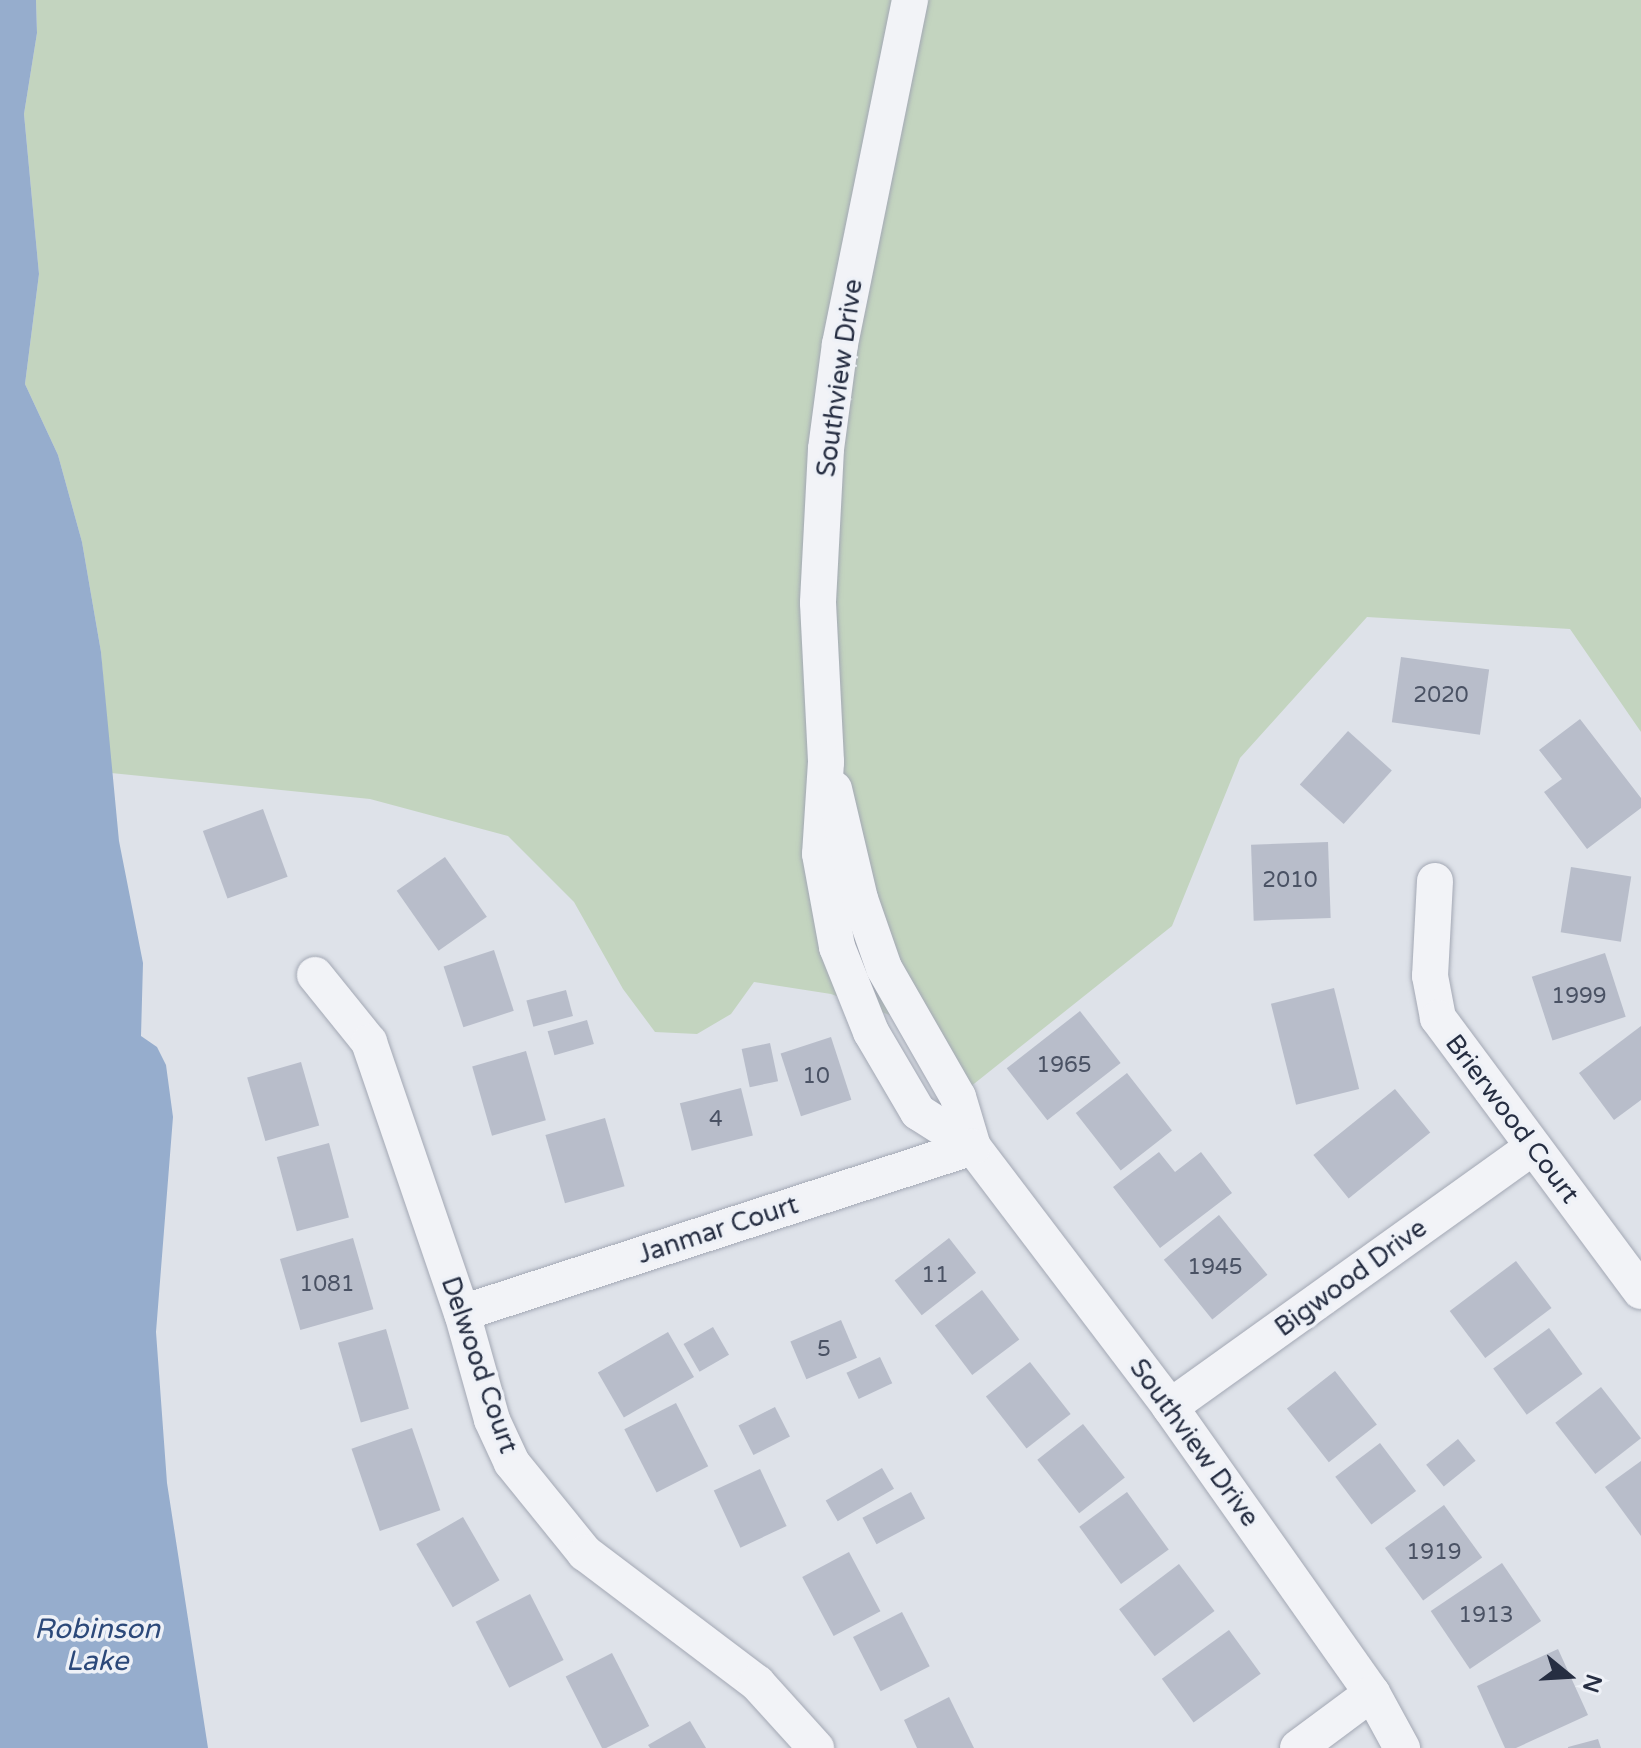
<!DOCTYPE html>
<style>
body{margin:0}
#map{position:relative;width:1641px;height:1748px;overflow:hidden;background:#dee2e9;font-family:"Varela Round",sans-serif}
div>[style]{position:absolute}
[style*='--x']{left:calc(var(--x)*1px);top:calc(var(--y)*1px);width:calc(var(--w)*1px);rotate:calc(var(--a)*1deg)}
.green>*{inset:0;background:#c3d4bf}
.water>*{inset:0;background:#96adcd}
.building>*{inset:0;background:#b8bdca;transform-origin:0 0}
.roads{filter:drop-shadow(0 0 2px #a3a8b4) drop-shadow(0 0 2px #a3a8b4)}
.minor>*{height:36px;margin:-18px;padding:0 18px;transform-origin:18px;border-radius:18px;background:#f2f3f7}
span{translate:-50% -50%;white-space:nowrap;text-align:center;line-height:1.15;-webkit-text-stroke:7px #eef1f7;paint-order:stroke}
.number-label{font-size:22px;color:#4a5264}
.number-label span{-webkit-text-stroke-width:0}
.street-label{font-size:26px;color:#262e42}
.water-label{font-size:28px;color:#2c497a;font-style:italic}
.north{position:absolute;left:1529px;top:1636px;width:80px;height:80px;-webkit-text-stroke:6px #eef1f7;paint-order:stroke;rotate:108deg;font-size:22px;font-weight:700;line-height:32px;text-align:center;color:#262e42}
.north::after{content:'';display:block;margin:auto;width:28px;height:36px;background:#262e42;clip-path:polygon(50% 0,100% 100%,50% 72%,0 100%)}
</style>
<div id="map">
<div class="green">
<i style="clip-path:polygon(36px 0,1641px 0,1641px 732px,1570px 629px,1367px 617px,1240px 758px,1172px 926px,960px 1095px,915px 1024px,831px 994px,754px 982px,731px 1014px,697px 1034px,655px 1032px,623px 989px,574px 902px,508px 836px,370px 799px,111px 773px,101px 652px,82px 542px,58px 455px,25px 384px,39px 274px,24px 114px,37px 33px)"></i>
</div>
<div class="water">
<i style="clip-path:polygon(0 0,36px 0,37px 33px,24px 114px,39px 274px,25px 384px,58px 455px,82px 542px,101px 652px,119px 841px,143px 963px,141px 1036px,157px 1047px,166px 1065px,173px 1117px,156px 1332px,167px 1483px,208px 1748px,0 1748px)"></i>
</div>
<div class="building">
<i style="left:1401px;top:657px;width:89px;height:66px;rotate:8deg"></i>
<i style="clip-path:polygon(1580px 719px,1641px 798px,1641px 808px,1587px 849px,1544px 792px,1562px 779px,1539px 750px)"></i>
<i style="left:1348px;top:731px;width:59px;height:72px;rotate:42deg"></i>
<i style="left:263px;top:809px;width:72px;height:64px;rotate:70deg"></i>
<i style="left:1328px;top:842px;width:76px;height:77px;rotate:88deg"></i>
<i style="left:445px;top:857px;width:73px;height:59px;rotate:55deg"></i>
<i style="left:1571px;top:867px;width:61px;height:66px;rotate:9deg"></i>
<i style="left:494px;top:950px;width:64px;height:53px;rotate:72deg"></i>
<i style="left:1605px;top:953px;width:67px;height:77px;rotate:72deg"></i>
<i style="left:1334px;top:988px;width:104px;height:65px;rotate:76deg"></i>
<i style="left:566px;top:990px;width:27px;height:41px;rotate:75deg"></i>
<i style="left:1080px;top:1011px;width:66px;height:93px;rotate:52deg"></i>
<i style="left:587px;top:1020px;width:25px;height:41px;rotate:74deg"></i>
<i style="clip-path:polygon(1641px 1026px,1641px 1100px,1614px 1120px,1579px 1073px)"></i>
<i style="left:831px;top:1037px;width:66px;height:53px;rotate:72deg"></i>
<i style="left:770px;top:1043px;width:39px;height:29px;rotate:78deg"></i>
<i style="left:526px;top:1051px;width:72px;height:56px;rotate:74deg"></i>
<i style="left:301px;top:1062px;width:66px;height:56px;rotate:74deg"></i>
<i style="left:1127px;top:1073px;width:73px;height:65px;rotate:52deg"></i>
<i style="left:741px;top:1088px;width:49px;height:63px;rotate:76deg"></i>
<i style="left:1395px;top:1089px;width:56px;height:105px;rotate:51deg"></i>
<i style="left:605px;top:1118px;width:71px;height:62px;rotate:74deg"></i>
<i style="left:329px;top:1143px;width:77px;height:54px;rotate:75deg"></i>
<i style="clip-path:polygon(1159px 1152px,1175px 1172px,1201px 1152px,1232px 1193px,1160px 1248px,1113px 1187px)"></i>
<i style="left:1219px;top:1215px;width:77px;height:71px;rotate:51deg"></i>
<i style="left:353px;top:1238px;width:74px;height:76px;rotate:74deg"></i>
<i style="left:949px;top:1238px;width:44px;height:69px;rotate:52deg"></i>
<i style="left:1516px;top:1261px;width:59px;height:83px;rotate:53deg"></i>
<i style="left:982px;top:1290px;width:62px;height:59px;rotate:53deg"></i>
<i style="left:841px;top:1320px;width:41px;height:55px;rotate:67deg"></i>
<i style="left:713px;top:1327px;width:32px;height:34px;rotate:60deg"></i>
<i style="left:1549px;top:1328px;width:57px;height:69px;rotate:54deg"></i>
<i style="left:386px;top:1329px;width:83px;height:50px;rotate:74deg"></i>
<i style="left:668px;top:1332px;width:52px;height:81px;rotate:60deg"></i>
<i style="left:880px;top:1357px;width:29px;height:37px;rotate:65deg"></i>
<i style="left:1030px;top:1362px;width:66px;height:56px;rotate:52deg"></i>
<i style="left:1335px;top:1371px;width:68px;height:61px;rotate:52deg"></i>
<i style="left:1601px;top:1387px;width:65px;height:58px;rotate:52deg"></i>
<i style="left:676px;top:1403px;width:71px;height:58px;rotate:63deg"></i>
<i style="left:775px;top:1407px;width:33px;height:41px;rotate:63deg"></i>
<i style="left:1083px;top:1424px;width:68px;height:58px;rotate:52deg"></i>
<i style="left:412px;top:1428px;width:87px;height:64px;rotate:71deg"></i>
<i style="left:1458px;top:1439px;width:28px;height:41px;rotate:51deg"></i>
<i style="left:1380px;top:1443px;width:60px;height:56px;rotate:53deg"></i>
<i style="clip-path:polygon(1641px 1461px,1641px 1536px,1605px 1487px)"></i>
<i style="left:882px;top:1468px;width:24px;height:65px;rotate:60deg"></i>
<i style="left:760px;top:1469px;width:63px;height:51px;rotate:65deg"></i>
<i style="left:911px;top:1492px;width:30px;height:55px;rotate:62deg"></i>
<i style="left:1127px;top:1492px;width:71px;height:59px;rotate:54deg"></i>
<i style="left:1444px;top:1505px;width:65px;height:73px;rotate:54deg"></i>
<i style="left:463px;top:1517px;width:73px;height:54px;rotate:60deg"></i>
<i style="left:849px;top:1552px;width:67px;height:53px;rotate:62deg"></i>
<i style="left:1502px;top:1563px;width:70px;height:86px;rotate:56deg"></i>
<i style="left:1179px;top:1564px;width:59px;height:75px;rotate:53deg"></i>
<i style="left:530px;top:1594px;width:74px;height:61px;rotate:63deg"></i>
<i style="left:902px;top:1612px;width:61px;height:55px;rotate:63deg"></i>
<i style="left:1229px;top:1630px;width:54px;height:83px;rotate:54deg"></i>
<i style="clip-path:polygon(1558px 1649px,1588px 1715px,1516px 1748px,1505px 1748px,1477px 1686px)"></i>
<i style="left:612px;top:1653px;width:82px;height:52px;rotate:63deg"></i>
<i style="clip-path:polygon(949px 1697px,974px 1748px,917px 1748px,904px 1720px)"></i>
<i style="clip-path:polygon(690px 1721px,706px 1748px,650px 1748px,648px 1745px)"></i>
<i style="clip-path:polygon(1598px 1739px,1601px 1748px,1568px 1748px,1568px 1747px)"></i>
</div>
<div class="roads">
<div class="minor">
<i style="--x:910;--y:0;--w:351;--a:101.5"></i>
<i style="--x:840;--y:344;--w:106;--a:97.6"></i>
<i style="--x:826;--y:449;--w:154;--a:93"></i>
<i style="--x:818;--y:603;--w:159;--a:87.1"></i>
<i style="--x:826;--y:762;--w:92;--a:93.7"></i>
<i style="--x:820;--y:854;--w:95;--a:79.6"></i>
<i style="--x:837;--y:947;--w:92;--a:68.2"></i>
<i style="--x:871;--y:1032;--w:93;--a:59.6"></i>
<i style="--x:918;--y:1112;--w:65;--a:32.5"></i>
<i style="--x:834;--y:789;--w:113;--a:76.7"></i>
<i style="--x:860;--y:899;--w:73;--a:70.8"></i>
<i style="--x:884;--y:968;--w:149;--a:60.2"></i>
<i style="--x:958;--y:1097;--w:52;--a:73.3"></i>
<i style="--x:973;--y:1147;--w:326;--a:52.8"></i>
<i style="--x:1170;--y:1407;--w:350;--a:54.8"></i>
<i style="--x:1372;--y:1693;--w:63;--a:61.4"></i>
<i style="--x:1435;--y:881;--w:95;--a:93"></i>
<i style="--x:1430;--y:976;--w:43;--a:79.2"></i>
<i style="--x:1438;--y:1018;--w:340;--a:53.4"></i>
<i style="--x:315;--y:975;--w:86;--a:51.1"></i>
<i style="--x:369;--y:1042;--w:287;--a:71.1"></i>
<i style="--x:462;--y:1313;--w:111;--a:74.3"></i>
<i style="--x:492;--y:1420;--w:47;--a:65.1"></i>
<i style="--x:512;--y:1463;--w:116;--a:51"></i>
<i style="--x:585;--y:1553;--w:216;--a:37.1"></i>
<i style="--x:757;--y:1683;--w:88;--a:47.8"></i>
<i style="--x:462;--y:1313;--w:537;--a:-18"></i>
<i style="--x:1170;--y:1407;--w:445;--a:-35.6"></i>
<i style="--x:1298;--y:1748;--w:92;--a:-36.6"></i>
</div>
</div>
<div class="number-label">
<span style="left:1441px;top:696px">2020</span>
<span style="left:1290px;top:881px">2010</span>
<span style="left:1579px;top:997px">1999</span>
<span style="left:1064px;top:1066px">1965</span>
<span style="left:816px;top:1077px">10</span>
<span style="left:716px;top:1120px">4</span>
<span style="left:1215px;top:1268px">1945</span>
<span style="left:935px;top:1276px">11</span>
<span style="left:327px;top:1285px">1081</span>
<span style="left:824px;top:1350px">5</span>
<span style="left:1434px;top:1553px">1919</span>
<span style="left:1486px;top:1616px">1913</span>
</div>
<div class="street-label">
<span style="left:840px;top:378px;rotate:-82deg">Southview Drive</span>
<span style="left:1512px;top:1119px;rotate:53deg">Brierwood Court</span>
<span style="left:718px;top:1230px;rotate:-18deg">Janmar Court</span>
<span style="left:1351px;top:1278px;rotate:-36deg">Bigwood Drive</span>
<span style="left:479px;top:1365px;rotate:71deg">Delwood Court</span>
<span style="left:1194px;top:1443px;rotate:54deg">Southview Drive</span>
</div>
<div class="water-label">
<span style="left:97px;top:1645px">Robinson<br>Lake</span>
</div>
<div class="north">N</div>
</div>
